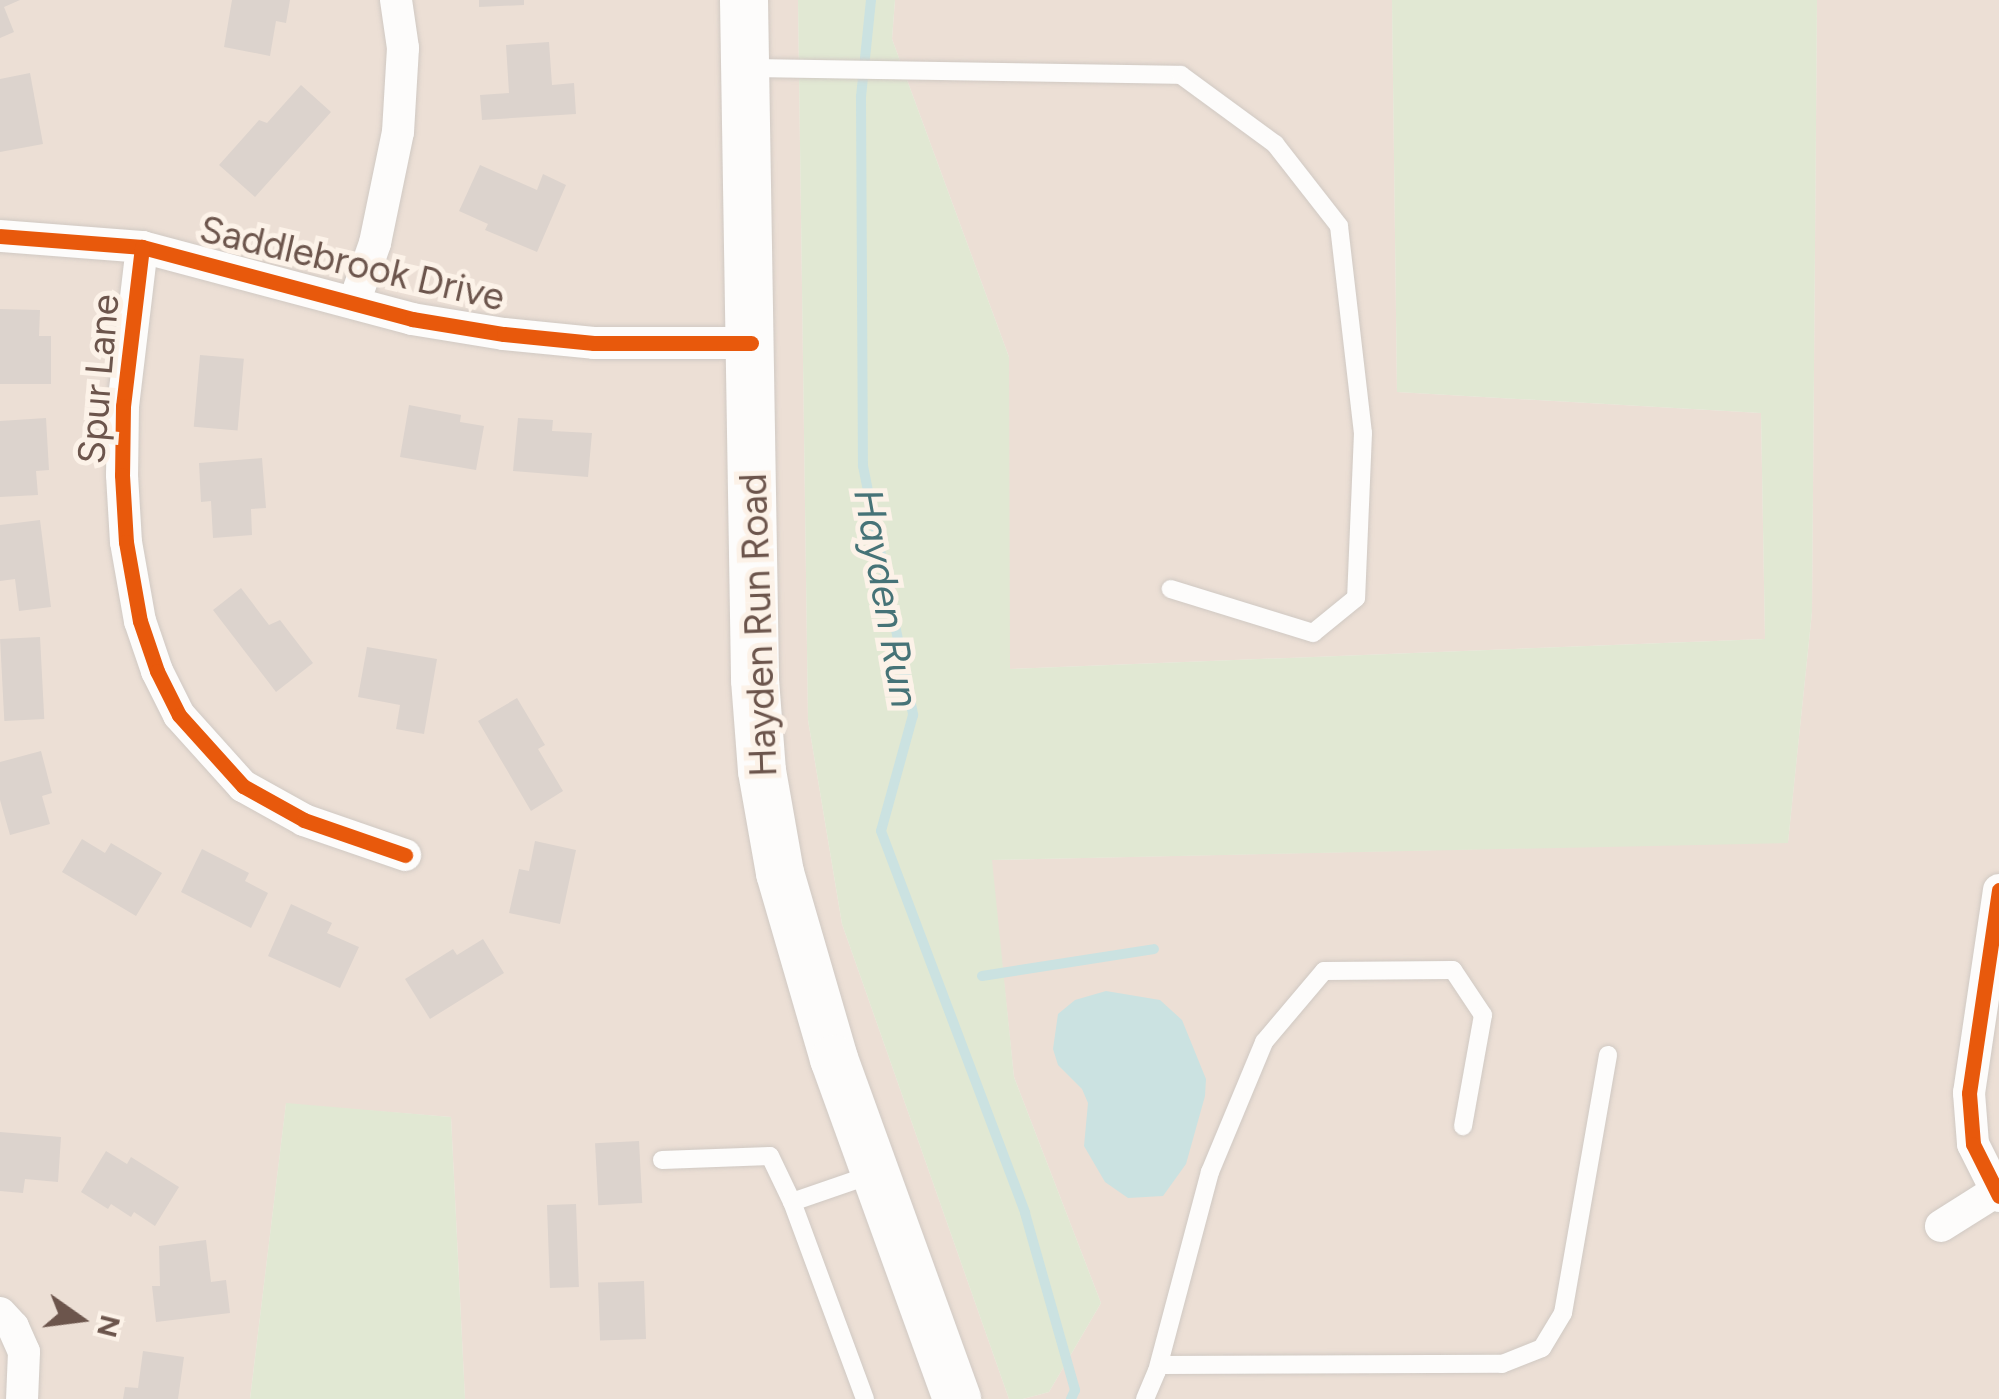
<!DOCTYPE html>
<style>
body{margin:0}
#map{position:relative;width:1999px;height:1399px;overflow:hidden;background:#f3ede7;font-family:Figtree,sans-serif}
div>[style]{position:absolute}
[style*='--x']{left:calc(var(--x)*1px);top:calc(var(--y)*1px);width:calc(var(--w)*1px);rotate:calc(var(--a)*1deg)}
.residential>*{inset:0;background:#ecdfd5}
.green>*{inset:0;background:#e1e8d3}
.water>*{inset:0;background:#cbe2e1}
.stream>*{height:10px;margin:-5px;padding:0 5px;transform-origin:5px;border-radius:5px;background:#cbe2e1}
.building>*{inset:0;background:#dcd3cd;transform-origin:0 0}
.roads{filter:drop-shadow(0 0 2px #d0c9c3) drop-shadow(0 0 2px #d0c9c3)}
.service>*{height:18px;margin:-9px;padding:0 9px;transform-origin:9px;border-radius:9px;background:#fdfcfb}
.minor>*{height:32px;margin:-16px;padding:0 16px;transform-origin:16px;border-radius:16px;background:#fdfcfb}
.secondary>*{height:48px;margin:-24px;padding:0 24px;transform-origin:24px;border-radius:24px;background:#fdfcfb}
.cycleway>*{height:15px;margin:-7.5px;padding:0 7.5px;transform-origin:7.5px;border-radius:7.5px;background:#e8590c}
span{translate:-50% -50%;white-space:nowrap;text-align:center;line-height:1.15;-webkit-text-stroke:10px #fcf2e8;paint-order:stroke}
.street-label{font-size:38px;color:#6c554c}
.water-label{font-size:40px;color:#467377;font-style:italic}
.north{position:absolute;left:30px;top:1269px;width:100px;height:100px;-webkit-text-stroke:8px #fcf2e8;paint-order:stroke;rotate:104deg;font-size:28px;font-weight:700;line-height:40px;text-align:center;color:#6c554c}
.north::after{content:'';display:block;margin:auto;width:35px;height:45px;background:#6c554c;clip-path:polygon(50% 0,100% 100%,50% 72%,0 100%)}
</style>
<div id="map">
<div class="residential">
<i style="clip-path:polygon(0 0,798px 0,808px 720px,842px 924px,1009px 1399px,465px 1399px,451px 1117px,286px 1104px,250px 1399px,0 1399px)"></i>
<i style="clip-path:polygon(895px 0,1392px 0,1397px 392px,1761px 413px,1765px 639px,1009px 669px,1009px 357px,892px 39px)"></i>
<i style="clip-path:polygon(1817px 0,1999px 0,1999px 1399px,1023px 1399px,1049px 1392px,1101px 1303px,1014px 1077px,991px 860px,1788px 842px,1812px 612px)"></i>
</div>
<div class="green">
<i style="clip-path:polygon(798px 0,895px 0,892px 39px,1009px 357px,1010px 669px,1765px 639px,1761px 413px,1397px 392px,1392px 0,1817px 0,1812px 612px,1788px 843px,992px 860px,1014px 1077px,1101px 1303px,1049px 1392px,1023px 1399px,1009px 1399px,842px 924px,808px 720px)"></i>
<i style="clip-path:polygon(286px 1103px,451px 1117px,465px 1399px,250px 1399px)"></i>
</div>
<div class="water">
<i style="clip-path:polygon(1106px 991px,1160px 1000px,1182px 1020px,1206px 1079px,1205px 1096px,1186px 1164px,1163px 1196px,1128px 1198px,1105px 1182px,1084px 1146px,1088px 1103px,1082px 1089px,1058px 1065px,1053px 1049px,1058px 1014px,1075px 1000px)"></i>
</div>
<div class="stream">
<i style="--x:871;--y:0;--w:98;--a:95.9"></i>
<i style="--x:861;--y:97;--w:369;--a:89.7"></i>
<i style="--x:863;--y:466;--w:254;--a:78.6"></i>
<i style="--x:913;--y:715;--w:120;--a:105.4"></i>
<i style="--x:881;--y:831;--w:408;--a:69.3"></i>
<i style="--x:1025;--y:1213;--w:184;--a:74.2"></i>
<i style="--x:1075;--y:1390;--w:10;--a:114"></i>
<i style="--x:982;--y:976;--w:174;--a:-8.9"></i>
</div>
<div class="building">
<i style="clip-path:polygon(0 0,20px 0,4px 7px,14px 32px,0 38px)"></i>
<i style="clip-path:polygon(232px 0,290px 0,286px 23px,276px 21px,270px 56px,224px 47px)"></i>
<i style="clip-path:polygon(479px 0,524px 0,524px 5px,479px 7px)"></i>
<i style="clip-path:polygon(549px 42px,552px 85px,574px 83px,576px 114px,482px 120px,480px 95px,509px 93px,506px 45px)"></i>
<i style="clip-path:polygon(30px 73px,43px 144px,0 152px,0 79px)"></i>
<i style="clip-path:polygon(301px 85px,331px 112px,255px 197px,219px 165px,259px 120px,267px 123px)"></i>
<i style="clip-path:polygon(480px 165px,537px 190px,543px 174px,566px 185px,537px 252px,485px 230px,488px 224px,459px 211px)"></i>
<i style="clip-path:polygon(0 309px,40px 310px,39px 336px,51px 336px,51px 384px,0 384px)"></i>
<i style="left:200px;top:355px;width:44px;height:72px;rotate:5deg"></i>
<i style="clip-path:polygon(409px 405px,461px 415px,460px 422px,484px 426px,476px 470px,400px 457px)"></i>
<i style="clip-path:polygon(46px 418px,49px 470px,36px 471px,38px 495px,0 497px,0 421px)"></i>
<i style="clip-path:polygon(518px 418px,553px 420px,552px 431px,592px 433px,588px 477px,513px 471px)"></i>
<i style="clip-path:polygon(262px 458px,266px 508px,251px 509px,252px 535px,213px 538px,211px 501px,201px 502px,199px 463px)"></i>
<i style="clip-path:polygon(40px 520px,51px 607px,19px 611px,15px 579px,0 581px,0 525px)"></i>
<i style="clip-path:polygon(241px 588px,269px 625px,280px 620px,313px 663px,276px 692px,213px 610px)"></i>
<i style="left:40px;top:637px;width:82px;height:40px;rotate:87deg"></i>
<i style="clip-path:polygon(367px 647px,437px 659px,424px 734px,396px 729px,400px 705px,358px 697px)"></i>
<i style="clip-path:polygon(517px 698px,545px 745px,538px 749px,563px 791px,531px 811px,478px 721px)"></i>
<i style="clip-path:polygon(41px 751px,52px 793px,42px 796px,50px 824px,10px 835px,0 800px,0 762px)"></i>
<i style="clip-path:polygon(82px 839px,105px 853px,111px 843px,162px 873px,136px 916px,62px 872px)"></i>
<i style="clip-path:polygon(535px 841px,576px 850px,560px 924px,509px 913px,519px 869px,529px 871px)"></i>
<i style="clip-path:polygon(202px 849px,249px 873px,245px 881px,268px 893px,251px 928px,181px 892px)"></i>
<i style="clip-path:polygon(291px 904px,332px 923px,327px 933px,359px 947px,340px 988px,268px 956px)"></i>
<i style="clip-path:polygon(483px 939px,504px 973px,430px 1019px,405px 979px,453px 949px,457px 955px)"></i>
<i style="clip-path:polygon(0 1132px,61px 1137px,58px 1182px,25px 1179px,23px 1193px,0 1191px)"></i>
<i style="left:639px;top:1141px;width:62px;height:44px;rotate:87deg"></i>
<i style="clip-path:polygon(106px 1151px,127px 1164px,131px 1157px,179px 1187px,155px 1226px,134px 1212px,131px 1217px,111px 1204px,108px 1209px,81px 1192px)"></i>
<i style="left:576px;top:1204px;width:83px;height:29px;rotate:88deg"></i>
<i style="clip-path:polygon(206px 1240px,211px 1282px,226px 1280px,230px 1313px,156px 1322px,152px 1286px,160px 1286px,159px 1246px)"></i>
<i style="left:644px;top:1281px;width:58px;height:46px;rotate:88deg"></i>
<i style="clip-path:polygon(143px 1351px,184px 1357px,178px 1399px,123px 1399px,125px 1387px,138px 1388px)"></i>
</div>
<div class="roads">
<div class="service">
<i style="--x:746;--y:68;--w:435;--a:0.9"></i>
<i style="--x:1181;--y:75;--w:117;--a:36.3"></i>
<i style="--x:1275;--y:144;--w:104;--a:52"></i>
<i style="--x:1339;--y:226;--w:208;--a:83.4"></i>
<i style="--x:1363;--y:433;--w:165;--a:92.4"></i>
<i style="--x:1356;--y:598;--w:55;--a:140.9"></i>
<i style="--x:1313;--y:633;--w:149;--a:-162.8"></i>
<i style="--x:662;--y:1160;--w:108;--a:-2.1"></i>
<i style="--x:770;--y:1156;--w:51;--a:64.4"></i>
<i style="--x:1159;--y:1365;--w:343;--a:-0.2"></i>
<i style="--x:1502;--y:1364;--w:43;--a:-21.8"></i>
<i style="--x:1542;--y:1348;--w:41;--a:-59"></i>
<i style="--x:1563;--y:1313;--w:262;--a:-80.1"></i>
<i style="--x:865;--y:1399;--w:210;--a:-110.3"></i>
<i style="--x:792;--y:1202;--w:89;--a:-19"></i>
<i style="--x:1145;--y:1399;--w:30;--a:-67"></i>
<i style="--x:1157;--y:1371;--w:206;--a:-75.1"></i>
<i style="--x:1210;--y:1172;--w:141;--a:-67.4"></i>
<i style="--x:1264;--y:1042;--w:93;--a:-49.8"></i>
<i style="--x:1324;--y:971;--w:129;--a:-0.4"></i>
<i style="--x:1453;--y:970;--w:54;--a:56.3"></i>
<i style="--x:1483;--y:1015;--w:113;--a:100.2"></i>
</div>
<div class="minor">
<i style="--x:0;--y:236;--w:142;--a:4.4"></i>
<i style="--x:142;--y:247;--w:279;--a:14.9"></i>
<i style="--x:412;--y:319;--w:93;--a:9.3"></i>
<i style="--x:504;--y:334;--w:90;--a:5.7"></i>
<i style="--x:594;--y:343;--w:157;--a:0"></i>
<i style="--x:142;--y:247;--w:160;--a:96.8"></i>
<i style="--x:123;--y:406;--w:69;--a:90.8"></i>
<i style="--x:122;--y:475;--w:67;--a:86.6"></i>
<i style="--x:126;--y:542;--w:80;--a:80"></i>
<i style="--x:140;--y:621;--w:53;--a:71.2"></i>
<i style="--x:157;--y:671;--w:49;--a:63.4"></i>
<i style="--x:179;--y:715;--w:96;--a:48"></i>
<i style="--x:243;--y:786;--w:70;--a:29.1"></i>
<i style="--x:304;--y:820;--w:107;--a:19.1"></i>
<i style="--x:354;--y:303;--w:64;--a:-70.7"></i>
<i style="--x:375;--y:243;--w:113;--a:-78.3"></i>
<i style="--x:398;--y:132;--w:84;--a:-86.6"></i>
<i style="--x:403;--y:48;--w:49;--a:-98.3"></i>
<i style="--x:1999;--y:890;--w:205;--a:98.4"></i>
<i style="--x:1969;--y:1093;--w:51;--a:85.5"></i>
<i style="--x:1973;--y:1144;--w:58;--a:63.4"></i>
<i style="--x:1941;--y:1226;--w:64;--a:-32.2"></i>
<i style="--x:0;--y:1313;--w:19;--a:47"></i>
<i style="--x:13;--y:1327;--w:27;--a:66"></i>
<i style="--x:24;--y:1352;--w:47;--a:92.4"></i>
</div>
<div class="secondary">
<i style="--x:744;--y:0;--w:680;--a:89.07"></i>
<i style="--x:755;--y:680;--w:91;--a:85.6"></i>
<i style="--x:762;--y:771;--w:104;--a:80"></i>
<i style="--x:780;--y:873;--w:194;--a:73.8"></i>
<i style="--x:834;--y:1059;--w:362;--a:70.1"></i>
</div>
</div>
<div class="cycleway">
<i style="--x:0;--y:236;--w:142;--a:4.4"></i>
<i style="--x:142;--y:247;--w:279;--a:14.9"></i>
<i style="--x:412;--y:319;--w:93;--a:9.3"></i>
<i style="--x:504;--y:334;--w:90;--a:5.7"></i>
<i style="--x:594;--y:343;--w:157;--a:0"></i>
<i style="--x:142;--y:247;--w:160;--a:96.8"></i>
<i style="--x:123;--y:406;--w:69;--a:90.8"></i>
<i style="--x:122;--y:475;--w:67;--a:86.6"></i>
<i style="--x:126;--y:542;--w:80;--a:80"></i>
<i style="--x:140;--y:621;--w:53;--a:71.2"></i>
<i style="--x:157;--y:671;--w:49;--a:63.4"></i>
<i style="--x:179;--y:715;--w:96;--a:48"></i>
<i style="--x:243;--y:786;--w:70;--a:29.1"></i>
<i style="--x:304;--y:820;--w:107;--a:19.1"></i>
<i style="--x:1999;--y:890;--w:205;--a:98.4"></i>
<i style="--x:1969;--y:1093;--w:51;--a:85.5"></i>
<i style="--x:1973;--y:1144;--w:58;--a:63.4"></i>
</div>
<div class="street-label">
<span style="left:352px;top:264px;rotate:13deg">Saddlebrook Drive</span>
<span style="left:99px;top:379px;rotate:-85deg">Spur Lane</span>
<span style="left:759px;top:625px;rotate:-92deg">Hayden Run Road</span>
</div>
<div class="water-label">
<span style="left:887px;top:598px;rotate:80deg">Hayden Run</span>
</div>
<div class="north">N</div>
</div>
